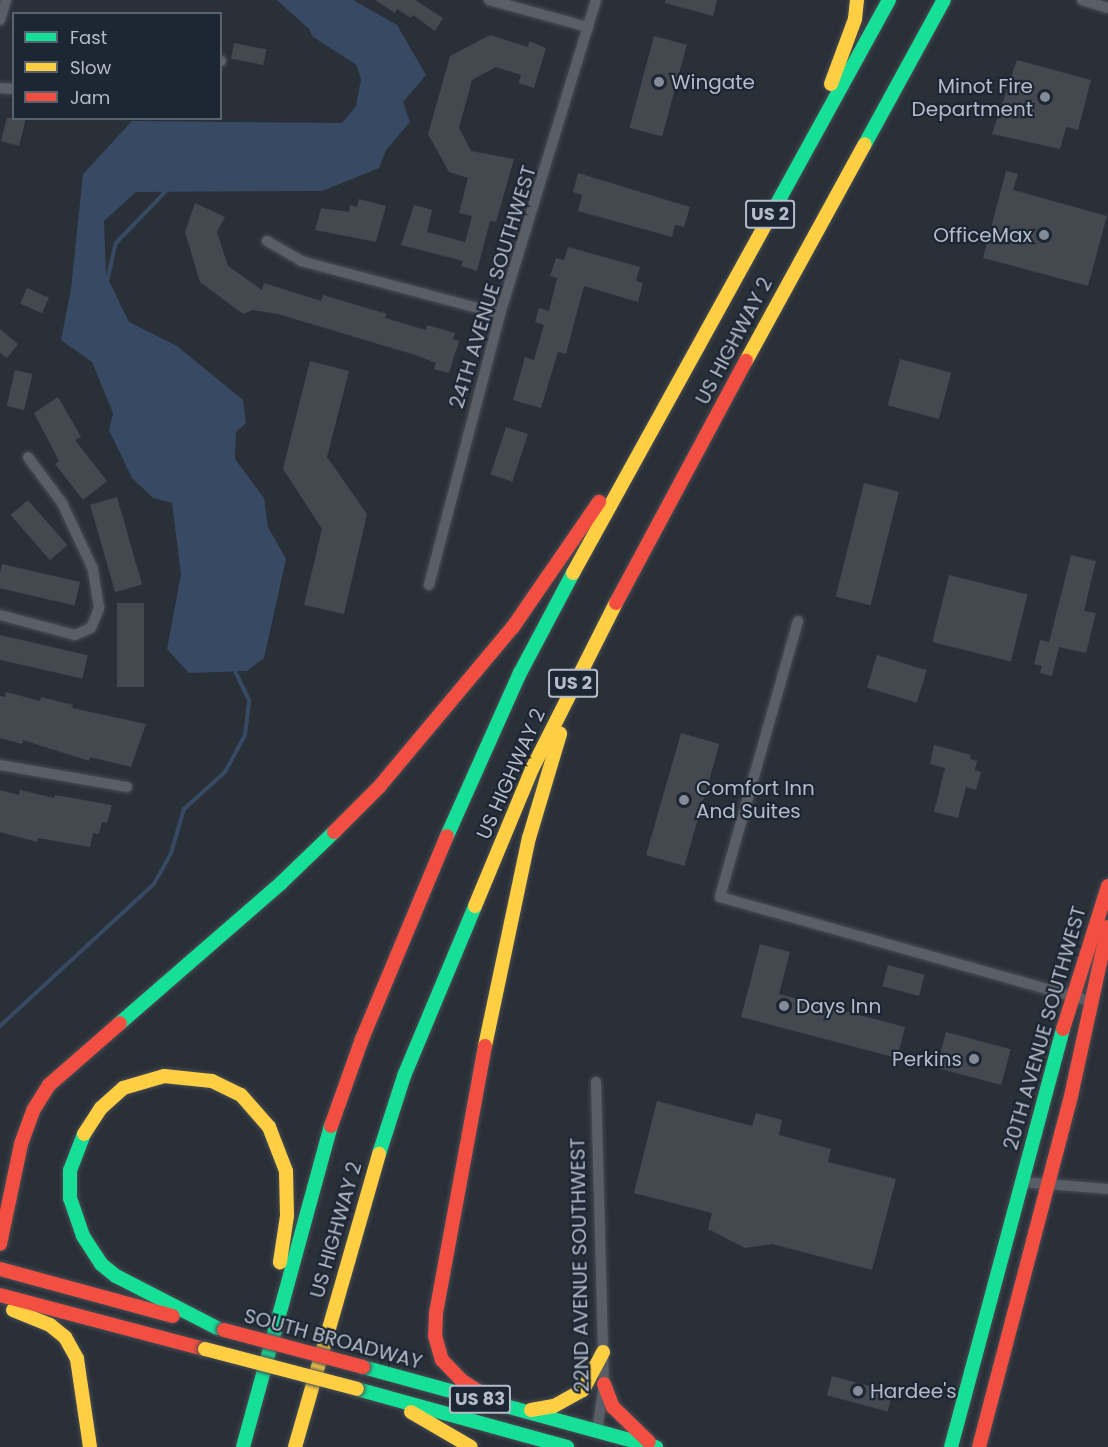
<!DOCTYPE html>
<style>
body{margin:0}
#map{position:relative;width:1108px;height:1447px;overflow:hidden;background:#2a3038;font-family:Poppins,sans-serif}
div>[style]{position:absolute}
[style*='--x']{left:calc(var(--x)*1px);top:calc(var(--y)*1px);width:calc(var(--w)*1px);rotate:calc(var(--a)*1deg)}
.water>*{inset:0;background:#384963}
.stream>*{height:4px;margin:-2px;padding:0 2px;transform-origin:2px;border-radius:2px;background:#384963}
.building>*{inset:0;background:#444950;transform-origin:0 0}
.roads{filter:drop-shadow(0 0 2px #484c53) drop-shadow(0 0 2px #484c53)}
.street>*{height:10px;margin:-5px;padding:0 5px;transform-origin:5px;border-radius:5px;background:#5a5e66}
.fast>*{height:14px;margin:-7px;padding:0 7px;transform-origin:7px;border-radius:7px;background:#16e098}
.slow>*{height:14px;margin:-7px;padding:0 7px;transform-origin:7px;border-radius:7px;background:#ffcf43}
.jam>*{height:14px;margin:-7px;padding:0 7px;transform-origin:7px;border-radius:7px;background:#f24e42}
.bridges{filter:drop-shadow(0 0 2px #474c53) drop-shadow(0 0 2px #474c53)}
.slow-bridge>*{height:14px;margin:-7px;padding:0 7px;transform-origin:7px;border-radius:7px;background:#ffcf43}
.jam-bridge>*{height:14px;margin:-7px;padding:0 7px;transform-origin:7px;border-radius:7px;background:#f24e42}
.dots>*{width:16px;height:16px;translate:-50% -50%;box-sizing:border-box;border:3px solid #1d2633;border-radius:50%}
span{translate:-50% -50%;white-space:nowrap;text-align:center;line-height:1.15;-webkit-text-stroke:4.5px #1d2633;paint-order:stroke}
.shield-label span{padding:2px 4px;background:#1d2633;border:2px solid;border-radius:4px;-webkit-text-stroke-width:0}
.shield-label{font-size:18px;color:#b4bcc9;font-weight:700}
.poi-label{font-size:20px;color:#b4bcc9}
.left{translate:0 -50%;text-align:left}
.right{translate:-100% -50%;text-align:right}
.street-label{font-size:20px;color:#b4bcc9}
.legend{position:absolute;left:12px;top:12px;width:210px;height:108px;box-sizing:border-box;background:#1d2633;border:2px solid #59626f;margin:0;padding:8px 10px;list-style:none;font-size:18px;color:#b4bcc9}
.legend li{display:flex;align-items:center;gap:12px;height:30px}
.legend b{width:30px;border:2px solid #59626f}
</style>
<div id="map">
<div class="water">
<i style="clip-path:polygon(277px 0,353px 0,397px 25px,426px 75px,403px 102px,410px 122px,386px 150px,379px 168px,322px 191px,136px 192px,104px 221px,106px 275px,129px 322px,177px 346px,243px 400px,246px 423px,236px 432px,235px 459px,264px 498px,268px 527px,286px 559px,264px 658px,247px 671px,189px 673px,167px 649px,181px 574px,172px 503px,153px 498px,132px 478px,109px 430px,113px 413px,92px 362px,61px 340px,71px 289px,83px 174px,132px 121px,342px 123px,356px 106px,361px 79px,355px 61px,317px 36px)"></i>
</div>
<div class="stream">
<i style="--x:311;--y:28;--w:8;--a:67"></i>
<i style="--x:314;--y:35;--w:54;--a:32.8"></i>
<i style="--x:107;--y:281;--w:39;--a:-77"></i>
<i style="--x:116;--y:243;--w:74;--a:-46.1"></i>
<i style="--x:0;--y:1026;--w:209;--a:-42.7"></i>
<i style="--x:154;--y:884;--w:35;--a:-61"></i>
<i style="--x:171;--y:853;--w:46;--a:-73.5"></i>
<i style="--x:184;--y:809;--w:55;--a:-42.1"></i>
<i style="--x:225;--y:772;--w:42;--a:-61.6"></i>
<i style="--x:245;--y:735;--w:35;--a:-83"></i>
<i style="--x:249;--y:700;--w:34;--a:-116"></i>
</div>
<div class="building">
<i style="clip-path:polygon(375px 0,415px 0,443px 18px,435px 31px,413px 15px,411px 18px,397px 9px,395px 13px)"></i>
<i style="clip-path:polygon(665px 0,717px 0,713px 16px,665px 3px)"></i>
<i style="clip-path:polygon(490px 35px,528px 47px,529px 41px,546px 48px,534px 88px,519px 83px,521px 75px,496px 67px,472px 80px,459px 128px,471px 151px,514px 159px,496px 222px,490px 221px,477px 271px,461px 266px,463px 261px,401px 245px,414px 205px,432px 210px,427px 232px,465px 242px,472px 216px,459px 213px,468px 178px,449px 172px,428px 134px,450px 56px)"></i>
<i style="left:654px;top:36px;width:34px;height:95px;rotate:15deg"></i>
<i style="left:234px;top:43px;width:33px;height:16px;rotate:11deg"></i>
<i style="clip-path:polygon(1017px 60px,1091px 80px,1078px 130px,1066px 127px,1060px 149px,992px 134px)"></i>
<i style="clip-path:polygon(7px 118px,26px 118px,19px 146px,1px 141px)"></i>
<i style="clip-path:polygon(1006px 171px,1018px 174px,1013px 190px,1107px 216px,1088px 286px,983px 258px)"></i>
<i style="clip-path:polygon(578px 173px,690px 207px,684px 227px,675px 225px,672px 237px,578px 211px,582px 195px,573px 192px)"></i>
<i style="clip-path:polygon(359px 199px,386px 206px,376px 242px,315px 230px,321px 208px,349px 212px,350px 205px,357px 207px)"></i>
<i style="clip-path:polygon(195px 203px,225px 217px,217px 232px,228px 266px,262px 290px,264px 283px,321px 301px,323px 295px,387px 314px,385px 318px,426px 330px,427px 325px,455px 333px,453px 339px,459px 341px,449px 373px,434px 369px,436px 363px,415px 355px,278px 314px,253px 310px,243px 314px,200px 282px,185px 232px)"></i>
<i style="clip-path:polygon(568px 247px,640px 267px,636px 281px,643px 283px,638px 302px,584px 286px,566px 354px,558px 352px,541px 408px,513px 400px,525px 357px,534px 360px,544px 325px,535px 322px,539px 308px,549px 311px,557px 278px,550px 276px,556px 258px,564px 260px)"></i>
<i style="left:27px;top:288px;width:24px;height:17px;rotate:24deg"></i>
<i style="clip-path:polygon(0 329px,18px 344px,7px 358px,0 353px)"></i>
<i style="left:900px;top:359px;width:53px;height:48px;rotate:15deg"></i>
<i style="clip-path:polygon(310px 361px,349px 371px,327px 457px,367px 514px,344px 614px,304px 605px,322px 529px,283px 469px)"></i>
<i style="left:15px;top:370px;width:18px;height:37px;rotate:13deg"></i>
<i style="clip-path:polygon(58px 397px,81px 437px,75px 440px,107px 481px,83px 500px,55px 464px,59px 461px,34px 413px)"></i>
<i style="left:506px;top:427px;width:23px;height:50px;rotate:18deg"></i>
<i style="left:864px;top:483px;width:36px;height:117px;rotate:14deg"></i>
<i style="left:117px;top:497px;width:91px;height:28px;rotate:74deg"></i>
<i style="left:28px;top:500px;width:60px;height:23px;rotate:49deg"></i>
<i style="clip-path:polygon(1071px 555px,1096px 561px,1084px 611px,1096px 613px,1086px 653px,1059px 647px,1052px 676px,1040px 673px,1042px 666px,1034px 664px,1040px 640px,1049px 642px)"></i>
<i style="left:2px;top:564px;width:80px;height:24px;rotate:13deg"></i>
<i style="left:949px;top:575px;width:81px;height:69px;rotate:14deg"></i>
<i style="left:117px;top:603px;width:27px;height:84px"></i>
<i style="left:0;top:635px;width:90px;height:24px;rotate:13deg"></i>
<i style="left:877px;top:655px;width:52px;height:34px;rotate:17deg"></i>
<i style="clip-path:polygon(6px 692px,40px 701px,41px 697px,73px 705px,72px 708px,146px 724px,131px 767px,90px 757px,89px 761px,23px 740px,22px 744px,0 738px,0 696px,5px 697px)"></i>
<i style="left:681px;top:733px;width:40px;height:127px;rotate:16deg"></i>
<i style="clip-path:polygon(934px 745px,971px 755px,970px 759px,977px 761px,975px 770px,981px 772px,976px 790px,966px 787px,958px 818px,934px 812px,945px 768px,930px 764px)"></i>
<i style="clip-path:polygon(0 790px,19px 795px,20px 790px,54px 798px,55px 795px,112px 805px,107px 823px,102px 822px,99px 834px,93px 833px,90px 847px,38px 838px,37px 842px,0 832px)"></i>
<i style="clip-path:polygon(760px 944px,790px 952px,779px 994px,905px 1027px,897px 1058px,741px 1017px)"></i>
<i style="left:888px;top:965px;width:38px;height:22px;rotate:15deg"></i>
<i style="left:946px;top:1032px;width:67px;height:37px;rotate:15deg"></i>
<i style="clip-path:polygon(657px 1101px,752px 1126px,756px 1113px,782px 1120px,779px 1135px,831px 1149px,828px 1162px,896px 1179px,872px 1270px,772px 1244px,745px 1248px,708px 1229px,712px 1213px,634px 1193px)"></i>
<i style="left:832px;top:1376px;width:63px;height:20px;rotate:15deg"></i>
</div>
<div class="roads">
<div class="street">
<i style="--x:489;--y:0;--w:103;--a:15.3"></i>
<i style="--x:1082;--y:0;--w:27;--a:17"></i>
<i style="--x:0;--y:20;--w:21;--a:-73"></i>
<i style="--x:220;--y:61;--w:1;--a:0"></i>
<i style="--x:0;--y:88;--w:14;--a:4"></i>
<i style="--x:267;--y:241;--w:39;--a:30"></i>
<i style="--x:301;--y:261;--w:206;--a:14.9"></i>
<i style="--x:429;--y:585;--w:280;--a:-75.3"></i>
<i style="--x:500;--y:314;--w:328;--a:-73"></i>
<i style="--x:0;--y:615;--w:78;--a:14.9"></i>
<i style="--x:75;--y:635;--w:17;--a:-24"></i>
<i style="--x:91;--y:628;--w:22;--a:-68"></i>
<i style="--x:99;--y:608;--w:39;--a:-99"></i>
<i style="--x:93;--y:569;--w:73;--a:-115.2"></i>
<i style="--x:62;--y:503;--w:57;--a:-126.5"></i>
<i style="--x:798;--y:621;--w:287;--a:105.8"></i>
<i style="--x:720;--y:897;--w:387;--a:15.7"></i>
<i style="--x:0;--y:765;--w:129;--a:9.8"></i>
<i style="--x:596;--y:1082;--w:302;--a:88.5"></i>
<i style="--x:604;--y:1384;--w:48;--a:98.5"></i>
<i style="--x:1021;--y:1182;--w:87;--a:4.6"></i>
</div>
<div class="fast">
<i style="--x:865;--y:144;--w:164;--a:-61.3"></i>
<i style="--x:768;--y:220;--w:251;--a:-61.2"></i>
<i style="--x:447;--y:836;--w:179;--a:-65.9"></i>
<i style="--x:520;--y:673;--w:113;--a:-62.1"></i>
<i style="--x:120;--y:1023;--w:213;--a:-41"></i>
<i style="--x:281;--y:883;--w:74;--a:-43.9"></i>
<i style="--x:84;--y:1134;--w:39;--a:111"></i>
<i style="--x:70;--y:1170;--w:28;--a:90"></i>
<i style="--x:70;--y:1198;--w:40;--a:71.1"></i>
<i style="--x:83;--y:1236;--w:33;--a:57"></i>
<i style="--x:101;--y:1264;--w:19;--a:39"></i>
<i style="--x:116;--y:1276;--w:114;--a:27.2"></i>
<i style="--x:379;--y:1154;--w:82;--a:-72.2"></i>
<i style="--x:404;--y:1076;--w:184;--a:-67.3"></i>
<i style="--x:363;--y:1367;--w:304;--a:15.3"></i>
<i style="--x:357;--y:1389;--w:218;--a:15.4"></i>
<i style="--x:243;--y:1447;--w:333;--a:-74.7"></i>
<i style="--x:951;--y:1447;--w:433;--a:-75"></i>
</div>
<div class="slow">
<i style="--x:831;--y:84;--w:69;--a:-69.7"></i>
<i style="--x:855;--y:19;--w:19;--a:-84"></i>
<i style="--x:746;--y:361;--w:247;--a:-61.3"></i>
<i style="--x:573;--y:573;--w:403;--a:-61.1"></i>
<i style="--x:475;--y:906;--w:148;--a:-67.4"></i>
<i style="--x:532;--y:769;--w:186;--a:-63.2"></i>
<i style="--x:485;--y:1046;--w:213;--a:-78.1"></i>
<i style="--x:529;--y:838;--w:109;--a:-73.4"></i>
<i style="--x:84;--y:1134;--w:31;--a:-57"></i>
<i style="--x:101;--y:1108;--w:30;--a:-42"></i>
<i style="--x:123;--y:1088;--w:43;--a:-16.3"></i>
<i style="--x:164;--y:1076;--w:48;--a:5.9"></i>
<i style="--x:212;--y:1081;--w:32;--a:26"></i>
<i style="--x:241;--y:1095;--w:43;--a:48.8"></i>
<i style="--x:269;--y:1127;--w:47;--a:68.9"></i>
<i style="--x:286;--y:1171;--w:45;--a:88.7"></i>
<i style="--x:287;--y:1216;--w:47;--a:98.7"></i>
<i style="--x:13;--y:1310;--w:40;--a:22"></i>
<i style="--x:50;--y:1325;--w:19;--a:39"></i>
<i style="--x:65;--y:1337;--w:25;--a:61"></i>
<i style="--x:77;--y:1359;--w:89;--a:81.6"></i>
<i style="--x:531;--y:1410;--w:23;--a:-10"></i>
<i style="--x:554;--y:1406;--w:33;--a:-29"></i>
<i style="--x:583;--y:1390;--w:43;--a:-62.2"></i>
<i style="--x:411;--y:1412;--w:69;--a:30.3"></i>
<i style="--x:295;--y:1447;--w:305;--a:-74"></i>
</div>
<div class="jam">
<i style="--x:616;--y:603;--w:275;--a:-61.8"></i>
<i style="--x:334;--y:832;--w:64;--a:-45"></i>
<i style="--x:379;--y:787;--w:209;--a:-50.1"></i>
<i style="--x:513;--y:627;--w:152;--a:-55.5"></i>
<i style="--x:1063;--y:1029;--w:150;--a:-72.5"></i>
<i style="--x:485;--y:1046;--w:270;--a:100.4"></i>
<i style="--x:436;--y:1312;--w:24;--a:92"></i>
<i style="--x:435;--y:1336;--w:25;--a:74"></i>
<i style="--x:442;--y:1360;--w:28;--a:46"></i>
<i style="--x:461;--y:1380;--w:44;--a:33"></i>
<i style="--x:331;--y:1126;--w:92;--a:-70.4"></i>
<i style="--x:362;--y:1039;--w:220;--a:-67.3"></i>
<i style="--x:0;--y:1244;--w:102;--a:-78.1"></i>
<i style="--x:21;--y:1144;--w:37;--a:-70"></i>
<i style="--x:34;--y:1109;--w:28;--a:-58"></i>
<i style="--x:49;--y:1085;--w:94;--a:-41.1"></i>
<i style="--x:0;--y:1269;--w:179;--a:15.2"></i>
<i style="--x:0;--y:1295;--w:212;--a:14.8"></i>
<i style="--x:604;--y:1384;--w:25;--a:69"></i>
<i style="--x:613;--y:1407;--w:50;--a:44.2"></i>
<i style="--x:979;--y:1447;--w:363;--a:-75.3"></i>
<i style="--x:1071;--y:1096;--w:173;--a:-77.7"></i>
</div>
</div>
<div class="bridges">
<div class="slow-bridge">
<i style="--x:205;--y:1349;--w:157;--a:14.7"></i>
</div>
<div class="jam-bridge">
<i style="--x:224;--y:1330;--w:144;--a:14.9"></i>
</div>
</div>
<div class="dots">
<i style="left:659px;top:82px;background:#848b96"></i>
<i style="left:1045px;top:97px;background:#848b96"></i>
<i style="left:1044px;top:235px;background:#848b96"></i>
<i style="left:684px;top:800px;background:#848b96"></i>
<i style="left:784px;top:1006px;background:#848b96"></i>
<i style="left:974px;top:1059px;background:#848b96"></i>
<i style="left:858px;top:1391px;background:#848b96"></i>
</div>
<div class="shield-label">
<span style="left:770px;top:214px">US 2</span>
<span style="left:573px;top:683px">US 2</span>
<span style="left:480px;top:1399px">US 83</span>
</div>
<div class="poi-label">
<span class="left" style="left:671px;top:82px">Wingate</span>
<span class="right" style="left:1033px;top:98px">Minot Fire<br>Department</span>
<span class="right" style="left:1032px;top:235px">OfficeMax</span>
<span class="left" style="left:696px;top:800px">Comfort Inn<br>And Suites</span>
<span class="left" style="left:796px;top:1006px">Days Inn</span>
<span class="right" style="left:962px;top:1059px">Perkins</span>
<span class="left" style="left:870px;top:1391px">Hardee's</span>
</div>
<div class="street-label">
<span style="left:493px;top:287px;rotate:-73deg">24TH AVENUE SOUTHWEST</span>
<span style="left:734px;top:341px;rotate:-62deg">US HIGHWAY 2</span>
<span style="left:511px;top:774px;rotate:-66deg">US HIGHWAY 2</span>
<span style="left:1045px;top:1028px;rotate:-74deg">20TH AVENUE SOUTHWEST</span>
<span style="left:336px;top:1230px;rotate:-74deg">US HIGHWAY 2</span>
<span style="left:580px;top:1265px;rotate:-91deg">22ND AVENUE SOUTHWEST</span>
<span style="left:333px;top:1339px;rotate:15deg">SOUTH BROADWAY</span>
</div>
<ul class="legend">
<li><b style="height:8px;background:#16e098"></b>Fast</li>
<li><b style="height:8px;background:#ffcf43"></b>Slow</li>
<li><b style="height:8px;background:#f24e42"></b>Jam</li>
</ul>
</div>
